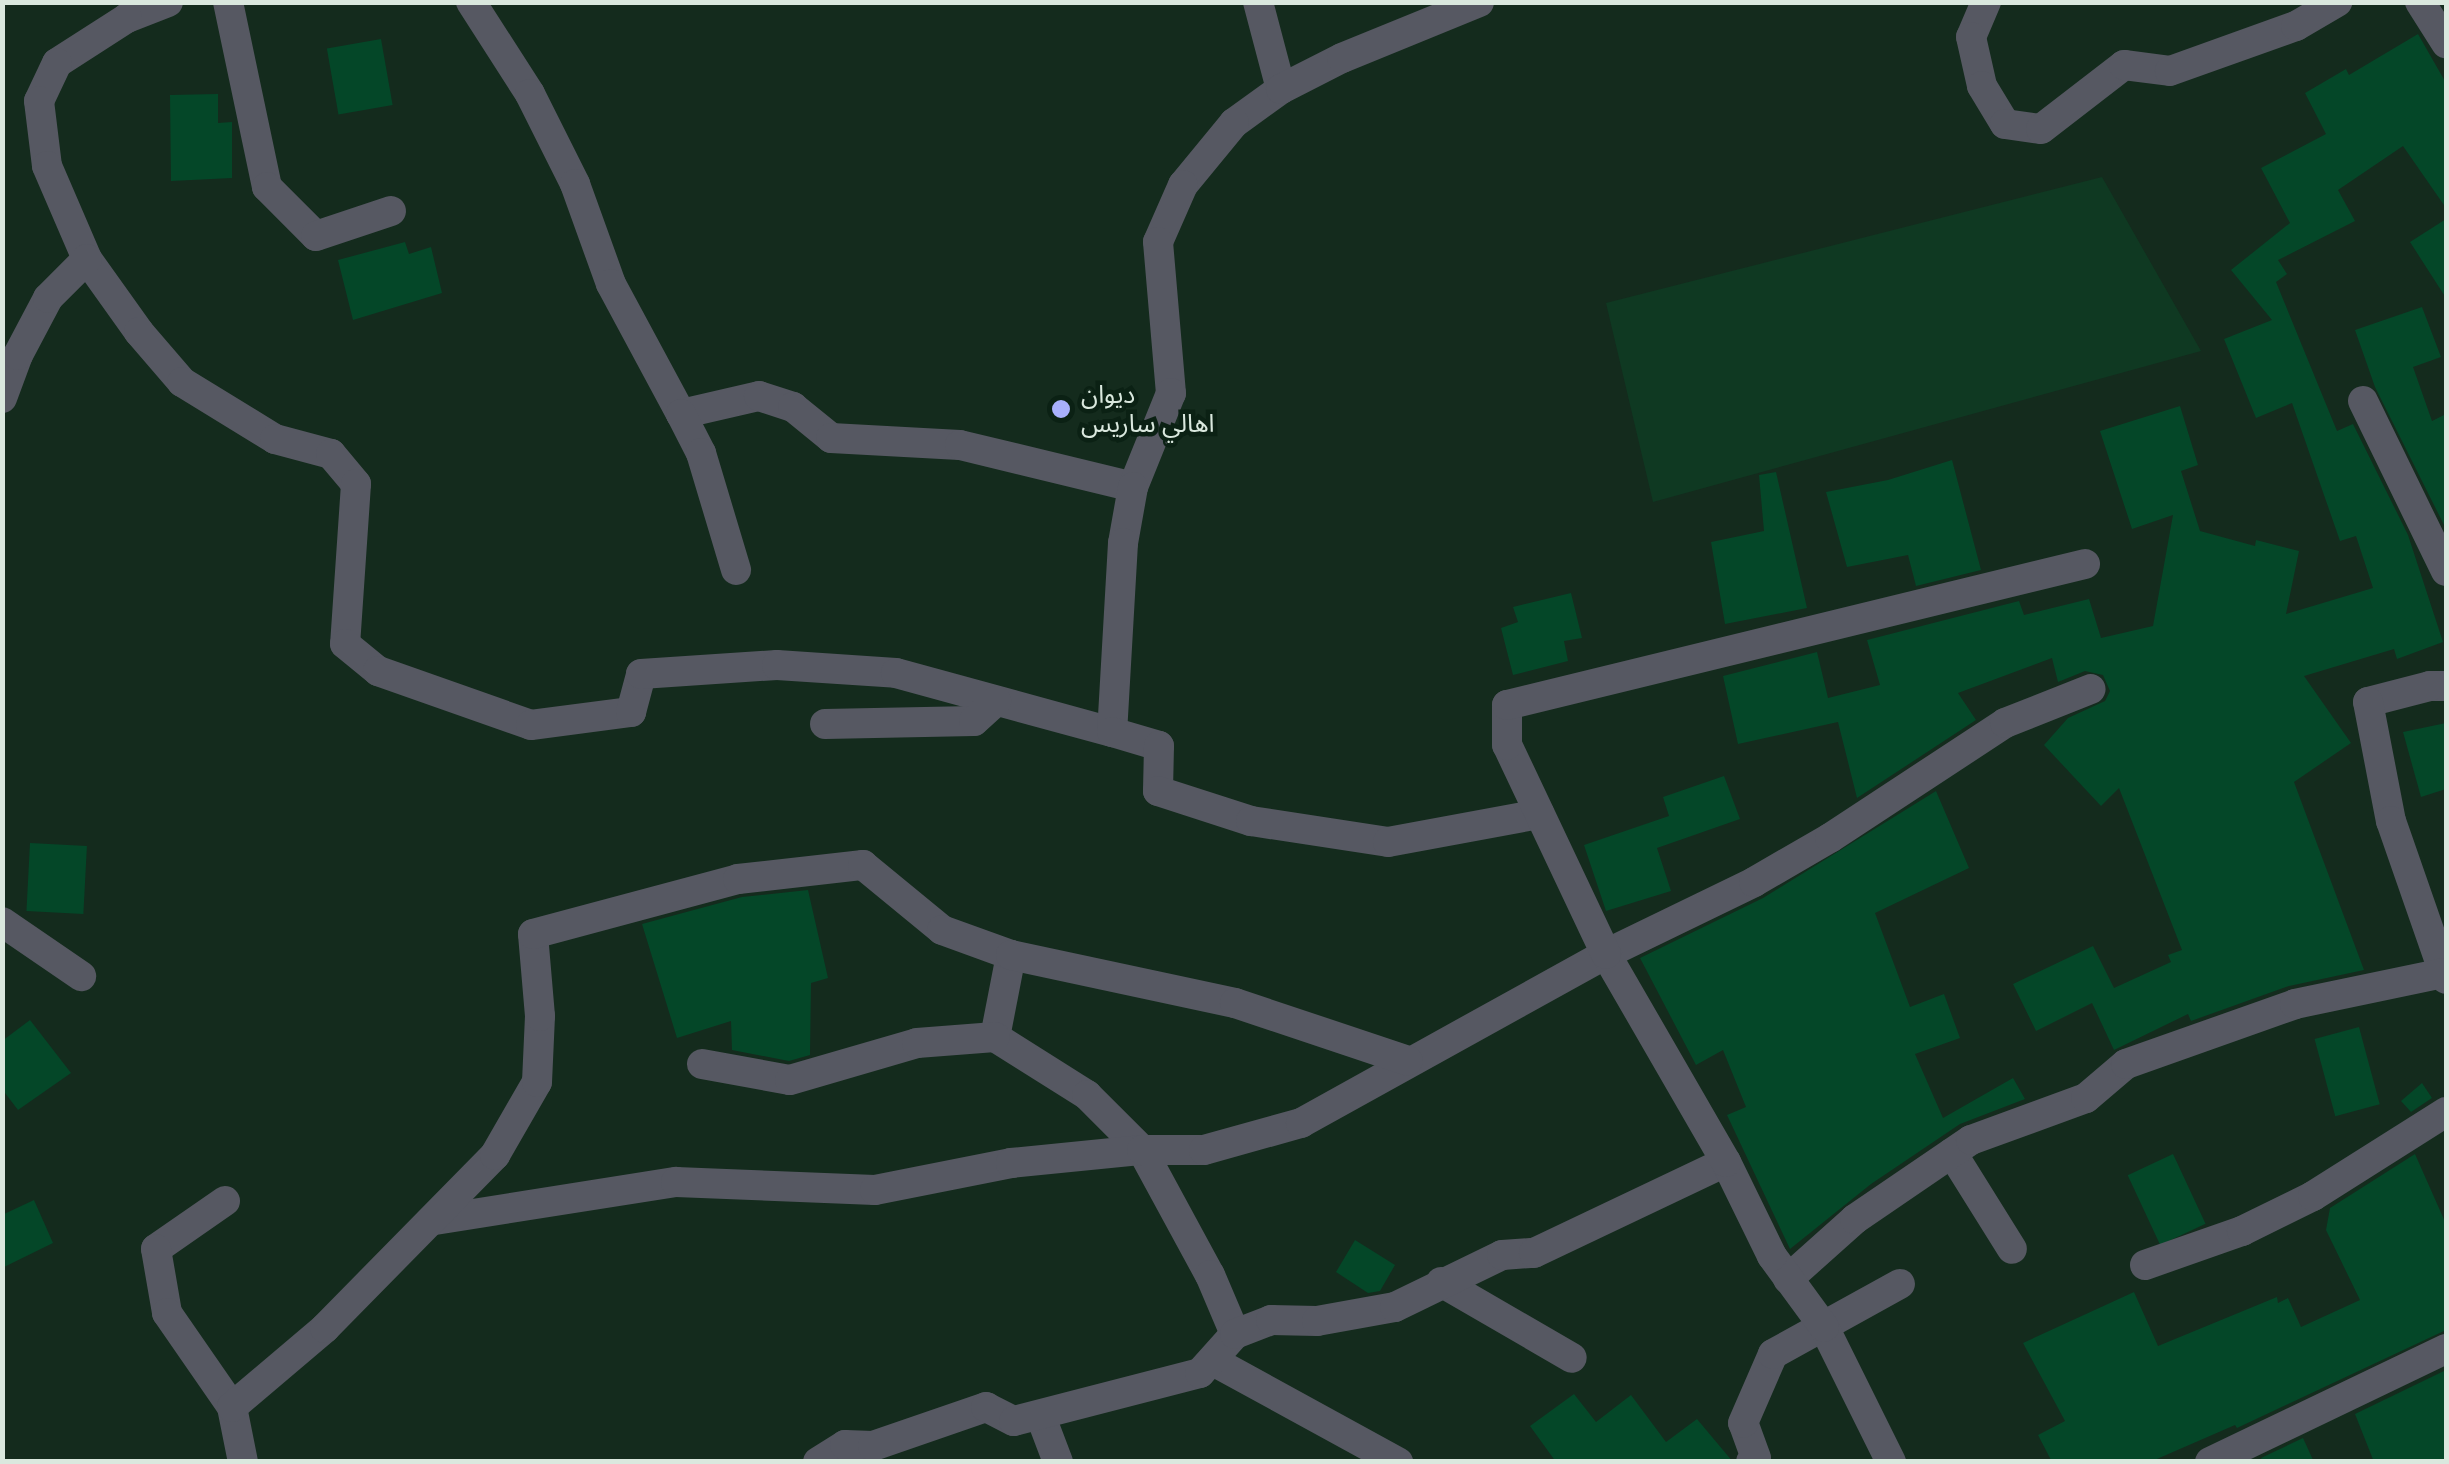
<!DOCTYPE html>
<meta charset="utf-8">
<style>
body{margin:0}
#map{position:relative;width:2449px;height:1464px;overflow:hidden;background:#142b1d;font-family:Lora,"Noto Sans Arabic",serif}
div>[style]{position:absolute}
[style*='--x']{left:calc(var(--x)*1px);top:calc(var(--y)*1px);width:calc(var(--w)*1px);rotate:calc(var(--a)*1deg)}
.green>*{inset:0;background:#0f3922}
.building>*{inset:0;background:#044728;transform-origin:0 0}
.street>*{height:30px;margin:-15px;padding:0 15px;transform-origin:15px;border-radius:15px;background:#565862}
.dots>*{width:28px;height:28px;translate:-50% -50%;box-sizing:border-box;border:5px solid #0b2114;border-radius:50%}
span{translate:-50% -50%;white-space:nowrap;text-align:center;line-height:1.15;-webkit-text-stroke:9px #0b2114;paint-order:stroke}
.poi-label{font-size:25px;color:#dae8de}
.left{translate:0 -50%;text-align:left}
.frame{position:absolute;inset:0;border:5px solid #dae8de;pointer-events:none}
</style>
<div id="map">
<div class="green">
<i style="clip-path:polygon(2102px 177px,2201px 351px,1653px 502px,1606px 303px)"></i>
</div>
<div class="building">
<i style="clip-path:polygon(2418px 34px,2446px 83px,2446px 208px,2403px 146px,2338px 190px,2355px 221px,2278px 260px,2287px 274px,2276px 282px,2337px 431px,2353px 424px,2408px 535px,2443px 642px,2397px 659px,2394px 649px,2304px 676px,2351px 743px,2294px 782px,2364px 970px,2289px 986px,2191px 1021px,2188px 1014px,2114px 1050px,2092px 1003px,2036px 1031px,2013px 984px,2093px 946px,2114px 988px,2171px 962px,2168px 955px,2182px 950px,2119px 788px,2101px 806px,2044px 745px,2068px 718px,2105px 701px,2110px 691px,2103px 675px,2085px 671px,2058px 682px,2052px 658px,1958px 693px,1976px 720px,1857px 798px,1838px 722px,1738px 744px,1723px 676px,1817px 652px,1828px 698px,1880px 685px,1867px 640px,2019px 601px,2024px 615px,2089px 599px,2101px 638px,2153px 626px,2173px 515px,2132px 529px,2100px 431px,2180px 406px,2198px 465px,2181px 471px,2200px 531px,2255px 546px,2256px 540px,2299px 551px,2286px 614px,2373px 588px,2356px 536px,2340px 541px,2292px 403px,2256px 418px,2224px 339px,2272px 320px,2231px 270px,2290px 223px,2261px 168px,2326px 134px,2305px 93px,2346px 69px,2349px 75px)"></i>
<i style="left:381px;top:39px;width:67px;height:55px;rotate:80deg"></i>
<i style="clip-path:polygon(218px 94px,218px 123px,232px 122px,232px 178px,171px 181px,170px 95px)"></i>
<i style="clip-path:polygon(2446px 219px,2446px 298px,2410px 242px)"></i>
<i style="clip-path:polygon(405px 242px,409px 254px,431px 247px,442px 293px,353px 320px,338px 260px)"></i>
<i style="clip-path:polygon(2422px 307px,2441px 357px,2413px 367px,2432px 421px,2446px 414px,2446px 529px,2375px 387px,2355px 330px)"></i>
<i style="clip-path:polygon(1952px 460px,1981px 570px,1916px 586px,1908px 555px,1847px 567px,1826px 492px,1888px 480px)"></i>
<i style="clip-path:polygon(1776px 472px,1807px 608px,1725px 624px,1711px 542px,1764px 531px,1759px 475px)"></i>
<i style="clip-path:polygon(1571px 593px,1582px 638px,1564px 641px,1568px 661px,1513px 675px,1501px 628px,1518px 622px,1513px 607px)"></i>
<i style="clip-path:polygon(2446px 723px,2446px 789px,2421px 797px,2403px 732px)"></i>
<i style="clip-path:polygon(1724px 776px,1740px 819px,1657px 848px,1671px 891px,1606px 911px,1584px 845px,1669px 816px,1663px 797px)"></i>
<i style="clip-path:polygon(1936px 791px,1969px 868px,1875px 913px,1910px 1007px,1944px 994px,1960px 1038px,1915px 1054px,1943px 1118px,2013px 1078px,2025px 1099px,1960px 1124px,1871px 1184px,1790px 1249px,1727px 1115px,1746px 1107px,1723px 1050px,1696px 1065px,1640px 958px,1763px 898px)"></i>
<i style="left:30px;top:843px;width:57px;height:68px;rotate:3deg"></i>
<i style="clip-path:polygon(808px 890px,828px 978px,811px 983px,810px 1055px,789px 1061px,732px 1050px,731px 1021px,677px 1038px,642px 924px,742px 897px)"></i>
<i style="clip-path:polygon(30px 1020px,71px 1073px,18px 1110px,2px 1089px,2px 1041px)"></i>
<i style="left:2359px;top:1027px;width:80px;height:46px;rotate:75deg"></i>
<i style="clip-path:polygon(2422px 1083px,2432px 1098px,2411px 1112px,2401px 1101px)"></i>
<i style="left:2173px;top:1154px;width:77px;height:50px;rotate:65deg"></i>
<i style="clip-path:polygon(2415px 1154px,2446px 1224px,2446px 1330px,2237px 1428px,2235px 1425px,2150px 1462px,2052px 1462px,2038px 1435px,2065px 1421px,2023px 1343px,2134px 1292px,2158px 1346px,2277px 1297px,2278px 1303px,2288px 1298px,2301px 1327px,2360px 1300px,2326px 1230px,2330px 1208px)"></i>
<i style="clip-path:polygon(34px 1200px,53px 1243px,2px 1268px,2px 1215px)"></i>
<i style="clip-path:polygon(1355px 1240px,1395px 1265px,1380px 1291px,1368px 1293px,1336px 1272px)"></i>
<i style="clip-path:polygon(2446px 1370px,2446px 1462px,2374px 1462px,2355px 1414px)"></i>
<i style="clip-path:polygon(1574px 1394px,1596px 1422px,1631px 1395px,1666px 1442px,1697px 1419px,1733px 1462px,1556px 1462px,1530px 1426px)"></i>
<i style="clip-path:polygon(2303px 1438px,2314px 1462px,2263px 1462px,2261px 1458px)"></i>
</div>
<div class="street">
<i style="--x:168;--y:2;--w:44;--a:158.7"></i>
<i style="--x:127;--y:18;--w:83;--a:147.3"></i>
<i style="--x:57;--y:63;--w:42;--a:115.3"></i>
<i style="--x:39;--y:101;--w:65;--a:83"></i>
<i style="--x:47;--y:166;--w:101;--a:66.7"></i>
<i style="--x:87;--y:259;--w:90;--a:54.5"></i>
<i style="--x:139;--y:332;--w:66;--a:49.3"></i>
<i style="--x:182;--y:382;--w:109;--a:31.5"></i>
<i style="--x:275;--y:439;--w:58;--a:15"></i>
<i style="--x:331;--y:454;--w:39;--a:50"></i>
<i style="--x:356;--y:484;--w:160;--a:93.9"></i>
<i style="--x:345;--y:644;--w:43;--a:39.3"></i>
<i style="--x:378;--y:671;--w:162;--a:19.4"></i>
<i style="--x:531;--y:725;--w:101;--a:-7.4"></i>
<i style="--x:631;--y:712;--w:39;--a:-75"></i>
<i style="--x:641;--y:674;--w:136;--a:-3.8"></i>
<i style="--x:777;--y:665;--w:119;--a:3.8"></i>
<i style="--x:896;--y:673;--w:224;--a:15.3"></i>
<i style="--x:228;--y:2;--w:189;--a:78.1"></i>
<i style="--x:267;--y:187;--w:69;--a:45"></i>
<i style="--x:316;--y:236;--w:79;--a:-18.4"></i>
<i style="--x:471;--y:2;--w:109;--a:57.3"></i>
<i style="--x:530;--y:94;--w:101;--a:63.4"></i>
<i style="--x:575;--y:184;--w:106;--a:70.2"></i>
<i style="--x:611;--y:284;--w:148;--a:61.7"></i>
<i style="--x:681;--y:414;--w:80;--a:-13"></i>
<i style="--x:759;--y:396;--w:36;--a:18"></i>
<i style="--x:793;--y:407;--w:49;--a:39.2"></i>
<i style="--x:831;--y:438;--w:129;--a:3.1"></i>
<i style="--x:960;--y:445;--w:178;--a:13.6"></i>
<i style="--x:1258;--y:2;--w:90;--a:75.2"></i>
<i style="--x:1281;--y:89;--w:58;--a:144.1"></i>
<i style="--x:1234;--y:123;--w:80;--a:129.4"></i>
<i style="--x:1183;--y:185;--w:62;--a:113.7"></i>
<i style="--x:1158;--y:242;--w:152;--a:85.1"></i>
<i style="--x:1171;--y:393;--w:101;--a:112"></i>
<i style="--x:1133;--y:487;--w:57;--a:100.1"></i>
<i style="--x:1123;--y:543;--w:189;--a:93.3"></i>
<i style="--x:1112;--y:732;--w:49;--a:16.6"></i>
<i style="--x:1159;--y:746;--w:45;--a:91.3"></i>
<i style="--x:1158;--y:791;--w:98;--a:17.9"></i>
<i style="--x:1251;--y:821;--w:139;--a:8.7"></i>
<i style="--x:1388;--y:842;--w:154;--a:-10.5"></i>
<i style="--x:1986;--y:2;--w:38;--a:113"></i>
<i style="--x:1971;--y:37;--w:50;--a:77.3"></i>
<i style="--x:1982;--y:86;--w:44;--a:58.8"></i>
<i style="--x:2005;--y:124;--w:36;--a:8"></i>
<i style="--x:2041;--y:129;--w:105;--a:-37.6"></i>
<i style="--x:2124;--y:65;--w:46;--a:7.4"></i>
<i style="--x:2170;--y:71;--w:134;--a:-19.7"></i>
<i style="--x:2296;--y:26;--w:48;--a:-30.3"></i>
<i style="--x:2420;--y:2;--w:49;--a:57.6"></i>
<i style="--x:1281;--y:89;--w:68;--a:-26.9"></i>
<i style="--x:1342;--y:58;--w:148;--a:-22.2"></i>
<i style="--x:2;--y:398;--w:46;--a:-69.6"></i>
<i style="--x:18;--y:355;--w:64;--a:-62.2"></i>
<i style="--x:48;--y:298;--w:55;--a:-45"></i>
<i style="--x:2363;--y:401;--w:189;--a:64"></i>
<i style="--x:681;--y:414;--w:44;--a:62.9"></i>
<i style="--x:701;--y:453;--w:122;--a:73.3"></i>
<i style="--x:2446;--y:686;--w:16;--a:180"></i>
<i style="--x:2430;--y:686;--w:64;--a:165.5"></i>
<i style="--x:2368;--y:702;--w:121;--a:79.1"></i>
<i style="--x:2391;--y:821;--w:167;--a:70.8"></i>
<i style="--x:825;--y:724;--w:149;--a:-1.2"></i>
<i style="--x:974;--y:721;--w:30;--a:-42"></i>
<i style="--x:2;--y:922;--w:96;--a:34.4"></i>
<i style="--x:1011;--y:955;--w:84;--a:101"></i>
<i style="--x:995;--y:1037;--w:109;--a:32.2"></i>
<i style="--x:1087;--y:1095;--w:78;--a:45"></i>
<i style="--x:1142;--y:1150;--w:142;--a:61.5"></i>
<i style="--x:1210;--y:1275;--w:64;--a:67"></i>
<i style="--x:702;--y:1064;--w:89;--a:10.3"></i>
<i style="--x:790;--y:1080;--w:132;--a:-16.2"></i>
<i style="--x:917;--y:1043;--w:78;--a:-4.4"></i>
<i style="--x:1952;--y:1153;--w:113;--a:58"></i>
<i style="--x:225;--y:1201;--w:84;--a:145.2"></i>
<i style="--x:156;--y:1249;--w:65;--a:80.2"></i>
<i style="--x:167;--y:1313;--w:114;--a:55.3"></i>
<i style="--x:232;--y:1407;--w:56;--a:78.7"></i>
<i style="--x:435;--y:1220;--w:244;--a:-9"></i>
<i style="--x:676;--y:1182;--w:199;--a:2.3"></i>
<i style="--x:875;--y:1190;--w:139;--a:-11.2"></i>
<i style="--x:1011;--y:1163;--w:132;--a:-5.7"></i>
<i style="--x:1142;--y:1150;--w:62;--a:0"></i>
<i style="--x:1204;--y:1150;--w:101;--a:-15.6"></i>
<i style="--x:1301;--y:1123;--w:349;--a:-29"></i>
<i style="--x:1606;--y:954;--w:165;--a:-25.9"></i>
<i style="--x:1754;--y:882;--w:88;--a:-30.1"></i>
<i style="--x:1830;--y:838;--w:209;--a:-33.3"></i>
<i style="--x:2005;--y:723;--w:92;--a:-21.6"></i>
<i style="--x:2145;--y:1265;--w:103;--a:-19.3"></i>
<i style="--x:2242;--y:1231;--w:79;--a:-26.2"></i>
<i style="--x:2313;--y:1196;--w:157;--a:-32.3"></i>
<i style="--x:1788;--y:1279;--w:90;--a:-41.8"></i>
<i style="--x:1855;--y:1219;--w:140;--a:-34.3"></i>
<i style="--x:1971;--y:1140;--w:122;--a:-20.1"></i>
<i style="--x:2086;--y:1098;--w:52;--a:-40.4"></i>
<i style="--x:2126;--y:1064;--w:179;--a:-19.5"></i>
<i style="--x:2295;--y:1004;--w:151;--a:-11.8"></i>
<i style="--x:1441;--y:1282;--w:151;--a:30.1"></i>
<i style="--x:1215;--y:1362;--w:209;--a:28.7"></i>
<i style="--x:232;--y:1407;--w:122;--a:-40.3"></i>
<i style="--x:325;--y:1328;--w:243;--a:-45.5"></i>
<i style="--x:495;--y:1155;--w:84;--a:-60.1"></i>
<i style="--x:537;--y:1082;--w:66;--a:-87.4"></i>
<i style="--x:540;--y:1016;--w:82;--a:-94.9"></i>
<i style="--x:533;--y:934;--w:212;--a:-15"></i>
<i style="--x:738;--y:879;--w:126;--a:-6.4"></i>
<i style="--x:863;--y:865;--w:102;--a:39.4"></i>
<i style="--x:942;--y:930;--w:73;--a:19.9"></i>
<i style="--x:1011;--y:955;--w:229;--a:12.1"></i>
<i style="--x:1235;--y:1003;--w:182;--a:18.5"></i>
<i style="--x:1041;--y:1417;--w:48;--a:69.3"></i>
<i style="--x:818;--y:1462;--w:32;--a:-32"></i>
<i style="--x:845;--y:1445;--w:28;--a:2"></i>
<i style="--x:873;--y:1446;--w:120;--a:-19"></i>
<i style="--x:986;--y:1407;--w:31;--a:27"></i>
<i style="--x:1014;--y:1421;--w:192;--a:-14.5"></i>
<i style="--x:1200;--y:1373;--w:52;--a:-48.1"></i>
<i style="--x:1235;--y:1334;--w:39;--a:-21"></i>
<i style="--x:1271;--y:1320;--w:46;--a:1.2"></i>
<i style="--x:1317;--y:1321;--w:79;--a:-10.2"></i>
<i style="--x:1395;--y:1307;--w:119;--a:-25.9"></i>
<i style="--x:1502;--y:1255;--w:32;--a:-4"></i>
<i style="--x:1534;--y:1253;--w:212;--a:-25.4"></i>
<i style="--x:1751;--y:1462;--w:6;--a:-39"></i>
<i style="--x:1756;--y:1458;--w:37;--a:-110"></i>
<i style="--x:1743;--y:1423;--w:75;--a:-66.5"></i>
<i style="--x:1773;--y:1354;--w:145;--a:-28.9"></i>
<i style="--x:1891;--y:1462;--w:151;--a:-116.4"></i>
<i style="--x:1824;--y:1327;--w:88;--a:-126.2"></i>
<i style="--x:1772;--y:1256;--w:105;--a:-116.1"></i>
<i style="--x:1726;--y:1162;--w:240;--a:-120"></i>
<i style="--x:1606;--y:954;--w:231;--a:-115.3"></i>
<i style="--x:1507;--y:745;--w:40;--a:-90"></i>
<i style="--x:1507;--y:705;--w:595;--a:-13.71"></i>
<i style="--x:2210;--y:1462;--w:262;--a:-25.6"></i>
</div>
<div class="dots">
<i style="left:1061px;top:409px;background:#a8b0fc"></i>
</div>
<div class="poi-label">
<span class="left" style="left:1081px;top:409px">ديوان<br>اهالي ساريس</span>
</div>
<div class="frame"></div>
</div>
